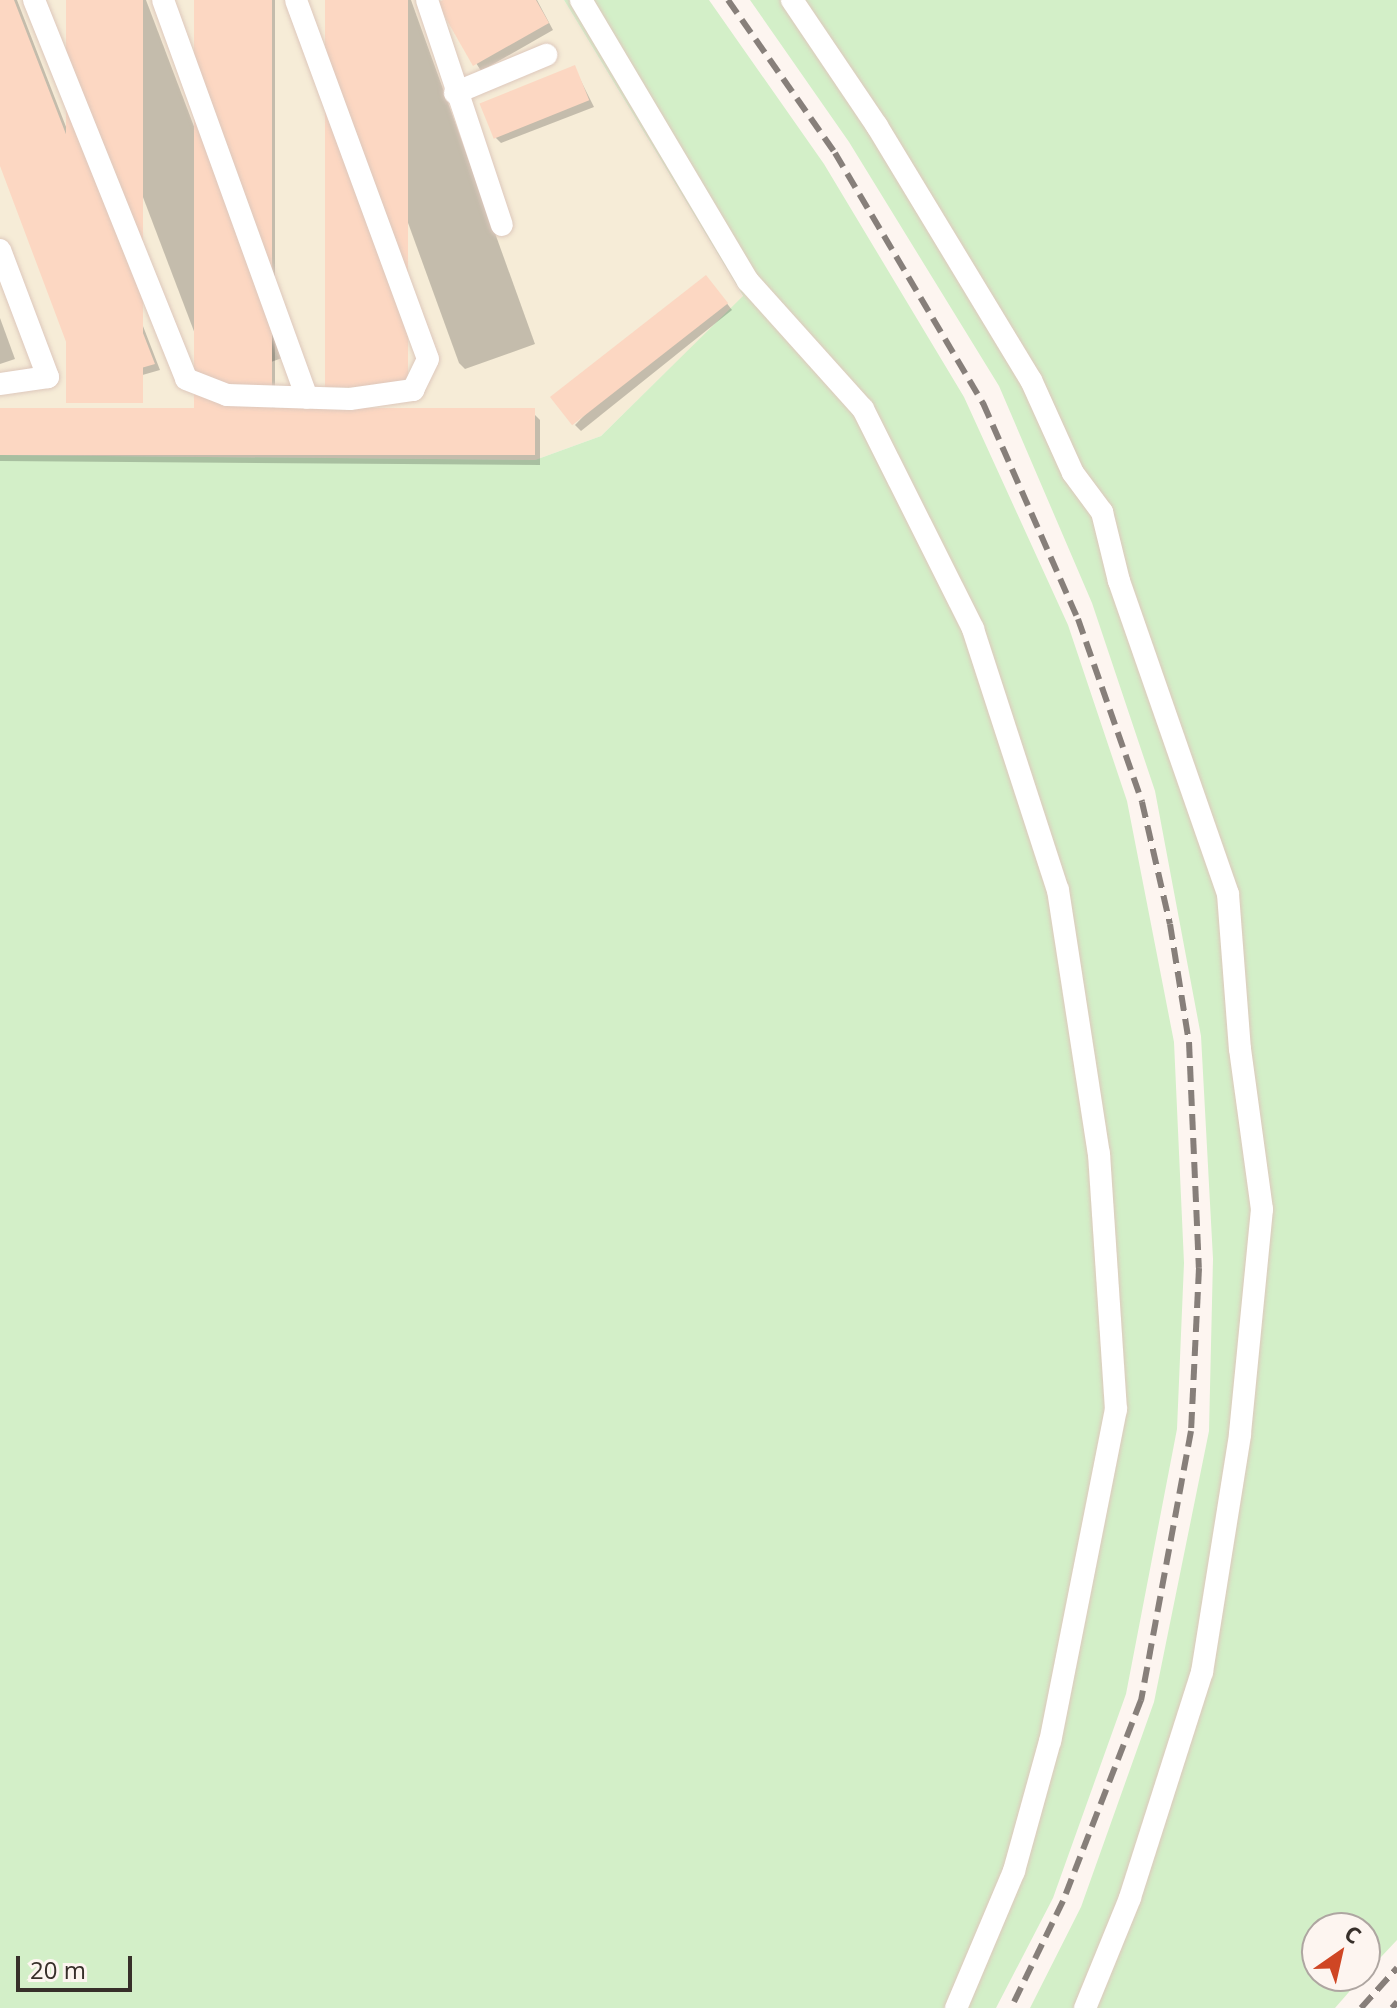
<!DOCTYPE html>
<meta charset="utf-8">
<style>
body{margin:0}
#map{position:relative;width:1397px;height:2008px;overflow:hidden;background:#fdf5f0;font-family:"Open Sans",sans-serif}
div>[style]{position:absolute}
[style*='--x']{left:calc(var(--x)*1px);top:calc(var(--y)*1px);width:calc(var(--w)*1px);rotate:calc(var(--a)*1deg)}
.industrial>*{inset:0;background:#f6ecd7}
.green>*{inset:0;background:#d3efc8}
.shadow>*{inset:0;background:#0003;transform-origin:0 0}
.building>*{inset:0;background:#fcd7c2;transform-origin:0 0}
.roads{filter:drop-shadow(0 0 2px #ddc8bc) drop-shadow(0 0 2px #ddc8bc)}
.service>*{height:22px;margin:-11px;padding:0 11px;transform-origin:11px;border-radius:11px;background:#fff}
.rail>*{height:6px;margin-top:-3px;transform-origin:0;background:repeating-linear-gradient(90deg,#877f7a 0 16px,transparent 0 24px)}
span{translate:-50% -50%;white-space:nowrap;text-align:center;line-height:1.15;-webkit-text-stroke:7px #fdf5f0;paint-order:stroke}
.north{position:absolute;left:1301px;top:1912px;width:80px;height:80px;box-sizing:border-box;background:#fdf5f0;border:2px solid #aea6a1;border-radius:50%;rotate:34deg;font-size:22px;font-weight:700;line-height:32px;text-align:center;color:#372f2a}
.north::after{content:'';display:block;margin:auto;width:28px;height:36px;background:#cf4624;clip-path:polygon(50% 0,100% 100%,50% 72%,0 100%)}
.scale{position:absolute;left:16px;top:1956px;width:116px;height:36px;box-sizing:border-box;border:4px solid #372f2a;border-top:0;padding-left:10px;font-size:24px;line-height:28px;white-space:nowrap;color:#372f2a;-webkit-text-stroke:6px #fdf5f0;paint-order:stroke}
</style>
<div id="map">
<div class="industrial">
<i style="clip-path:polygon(0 0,564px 0,743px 297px,601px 436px,535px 460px,0 455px)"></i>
</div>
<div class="green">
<i style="clip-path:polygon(564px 0,709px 0,824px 164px,964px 397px,1068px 625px,1127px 801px,1174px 1042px,1184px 1263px,1177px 1429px,1126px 1694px,1053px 1898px,996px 2008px,0 2008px,0 455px,535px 460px,601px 436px,743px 296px)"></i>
<i style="clip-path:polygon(750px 0,1397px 0,1397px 1940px,1365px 1974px,1365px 1928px,1317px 1928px,1317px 1976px,1363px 1976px,1335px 2008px,1030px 2008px,1081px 1907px,1154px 1702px,1209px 1431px,1213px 1259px,1201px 1036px,1155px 791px,1092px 603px,999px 386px,849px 142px)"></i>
</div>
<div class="shadow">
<i style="clip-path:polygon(0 0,17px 0,160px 370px,125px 380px,115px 366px,84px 376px,78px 370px,0 161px)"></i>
<i style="clip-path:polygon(68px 0,146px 0,282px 358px,217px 382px,211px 376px)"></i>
<i style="left:196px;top:0;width:79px;height:422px"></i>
<i style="clip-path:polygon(327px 0,411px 0,535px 344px,465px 369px,459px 363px)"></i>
<i style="clip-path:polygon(447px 0,537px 0,553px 30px,481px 71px,440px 4px)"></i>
<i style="clip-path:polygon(574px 67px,594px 107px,501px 143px,495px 137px)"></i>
<i style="clip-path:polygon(712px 284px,732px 310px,581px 431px,575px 425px)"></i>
<i style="clip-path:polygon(0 318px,15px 359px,0 364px)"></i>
<i style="clip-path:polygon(0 410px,534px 414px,540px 420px,540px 465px,0 461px)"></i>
</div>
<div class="building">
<i style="clip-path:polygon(0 0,14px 0,155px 364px,117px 375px,111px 359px,77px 371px,0 166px)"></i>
<i style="left:66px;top:0;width:77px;height:403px"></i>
<i style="left:194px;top:0;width:78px;height:415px"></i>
<i style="left:325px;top:0;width:83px;height:387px"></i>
<i style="clip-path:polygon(443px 0,536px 0,549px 23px,473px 66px,437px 3px)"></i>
<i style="left:575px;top:65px;width:38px;height:103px;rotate:68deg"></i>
<i style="left:706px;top:275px;width:36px;height:198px;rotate:52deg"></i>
<i style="left:0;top:408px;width:535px;height:47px"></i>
</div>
<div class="roads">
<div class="service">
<i style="--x:34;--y:0;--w:408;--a:68.1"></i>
<i style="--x:186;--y:379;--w:44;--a:21.3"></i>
<i style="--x:227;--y:395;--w:123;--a:1.9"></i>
<i style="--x:350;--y:399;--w:64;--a:-8.1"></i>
<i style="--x:413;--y:390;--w:34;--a:-64"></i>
<i style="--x:428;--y:359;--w:382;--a:-110.2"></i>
<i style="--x:163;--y:0;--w:423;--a:70.1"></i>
<i style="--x:427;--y:0;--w:237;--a:71.6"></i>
<i style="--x:581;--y:0;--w:327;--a:59.3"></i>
<i style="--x:748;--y:281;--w:172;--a:48.1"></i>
<i style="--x:863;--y:409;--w:246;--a:63.4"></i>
<i style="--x:973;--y:629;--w:274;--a:72"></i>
<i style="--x:1058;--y:890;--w:267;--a:81.2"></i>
<i style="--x:1099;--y:1154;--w:256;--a:86.2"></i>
<i style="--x:1116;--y:1409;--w:338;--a:101.2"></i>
<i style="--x:1050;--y:1741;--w:135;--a:105.5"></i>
<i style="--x:1014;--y:1871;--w:149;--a:112.9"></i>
<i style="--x:792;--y:0;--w:152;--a:56"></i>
<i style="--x:877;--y:126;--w:297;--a:58.8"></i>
<i style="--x:1031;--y:380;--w:102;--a:65.7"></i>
<i style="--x:1073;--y:473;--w:49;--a:53.4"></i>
<i style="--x:1102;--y:512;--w:71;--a:76.2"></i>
<i style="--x:1119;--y:581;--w:331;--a:70.8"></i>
<i style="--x:1228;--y:894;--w:155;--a:85.6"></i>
<i style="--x:1240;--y:1049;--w:162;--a:82.2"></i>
<i style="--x:1262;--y:1209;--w:227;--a:95.6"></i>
<i style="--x:1240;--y:1435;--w:240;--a:99.1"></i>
<i style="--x:1202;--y:1672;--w:237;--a:107.7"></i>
<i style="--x:1130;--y:1898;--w:119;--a:112.2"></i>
<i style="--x:455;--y:93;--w:99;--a:-22.7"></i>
<i style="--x:0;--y:250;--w:136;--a:69.3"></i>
<i style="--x:48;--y:377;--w:49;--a:171.7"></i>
</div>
</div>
<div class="rail">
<i style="--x:728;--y:0;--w:187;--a:55"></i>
<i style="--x:835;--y:153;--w:291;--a:59.4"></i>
<i style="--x:983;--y:403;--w:236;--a:66.3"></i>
<i style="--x:1078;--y:619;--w:194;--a:70.7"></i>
<i style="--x:1142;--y:802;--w:125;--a:77.1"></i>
<i style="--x:1170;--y:924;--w:120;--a:80.9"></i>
<i style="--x:1189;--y:1042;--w:226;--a:87.5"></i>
<i style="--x:1199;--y:1268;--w:163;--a:92.8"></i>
<i style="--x:1191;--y:1431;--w:274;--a:100.5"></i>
<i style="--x:1141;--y:1700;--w:216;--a:111.2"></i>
<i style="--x:1063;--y:1901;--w:119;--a:115.9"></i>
<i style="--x:1361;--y:2008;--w:54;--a:-48"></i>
<i style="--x:1392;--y:2008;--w:8;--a:-50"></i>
</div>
<div class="north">С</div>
<div class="scale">20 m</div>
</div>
